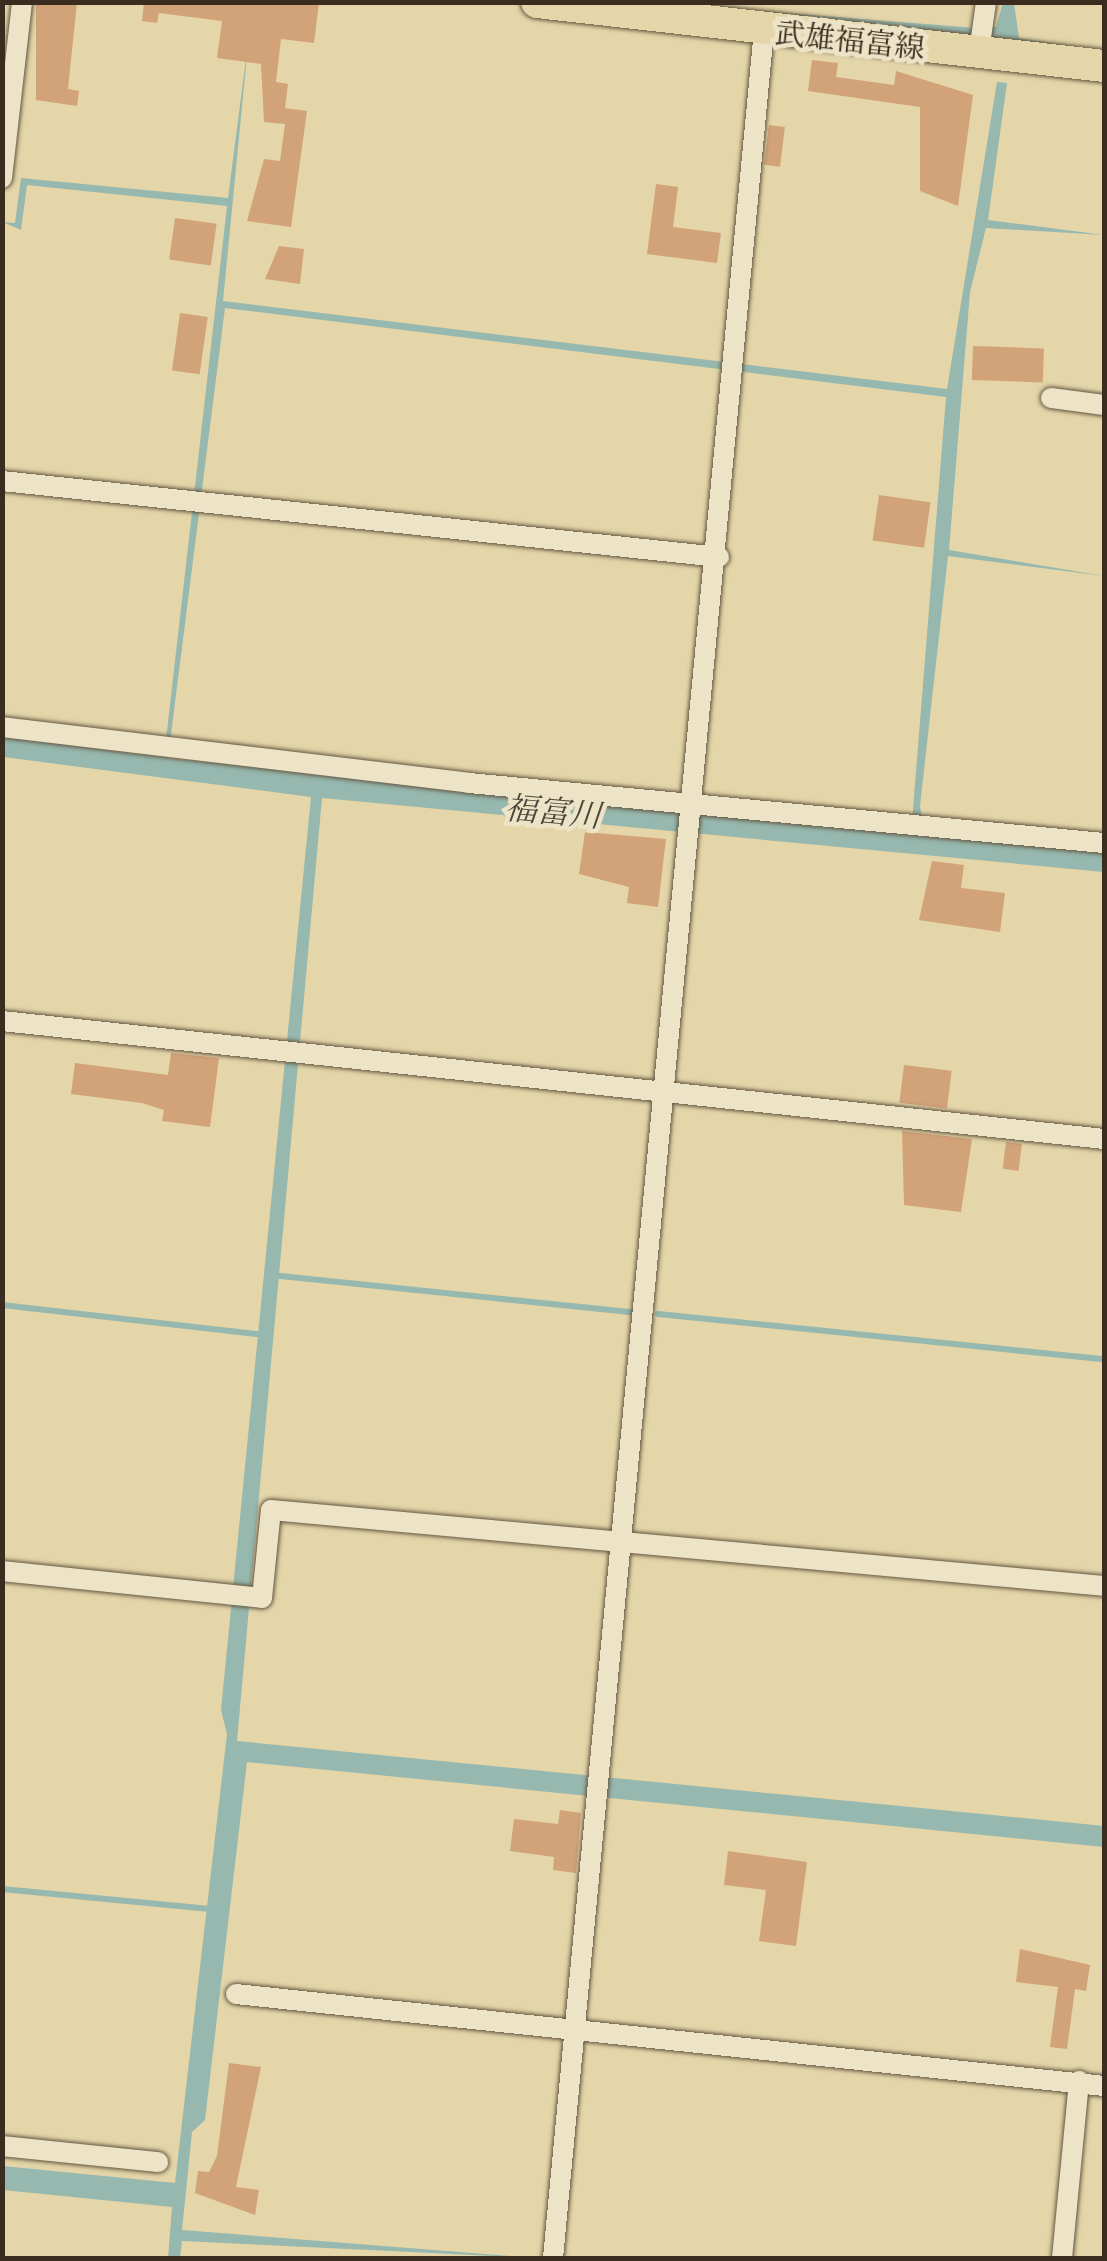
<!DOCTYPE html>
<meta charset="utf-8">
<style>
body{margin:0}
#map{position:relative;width:1107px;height:2261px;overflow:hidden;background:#e4d6a9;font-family:"Gentium Book Plus","Noto Serif JP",serif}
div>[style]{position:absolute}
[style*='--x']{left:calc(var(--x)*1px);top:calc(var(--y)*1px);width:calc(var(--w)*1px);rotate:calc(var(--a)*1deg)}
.water>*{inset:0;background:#96b8ae}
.stream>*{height:6px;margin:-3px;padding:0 3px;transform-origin:3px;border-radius:3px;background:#96b8ae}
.building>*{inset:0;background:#d2a279;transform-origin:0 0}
.roads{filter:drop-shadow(0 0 2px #645641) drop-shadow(0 0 2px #645641)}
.street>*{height:20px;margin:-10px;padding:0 10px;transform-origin:10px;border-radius:10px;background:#ede4c7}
.primary>*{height:32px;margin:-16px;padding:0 16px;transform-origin:16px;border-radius:16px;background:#e4d6a9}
span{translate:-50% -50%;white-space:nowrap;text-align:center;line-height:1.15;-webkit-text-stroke:9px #ede4c7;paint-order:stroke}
.street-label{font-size:30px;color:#3a2c1e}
.water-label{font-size:32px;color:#4c483b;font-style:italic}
.frame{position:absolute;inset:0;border:5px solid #3a2c1e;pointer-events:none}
</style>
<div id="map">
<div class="water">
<i style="clip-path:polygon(661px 3px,976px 28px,996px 27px,1003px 3px,1014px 3px,1019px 38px,1104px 52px)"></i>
<i style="clip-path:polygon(evenodd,249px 35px,223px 301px,947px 389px,997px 82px,1007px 83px,988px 220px,1104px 235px,986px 228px,970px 292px,949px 550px,1104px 576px,948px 556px,920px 806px,922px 819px,1104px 853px,1104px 872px,322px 798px,237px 1741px,1104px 1826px,1104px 1847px,247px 1762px,205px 2120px,192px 2132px,182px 2230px,536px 2258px,182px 2241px,180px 2258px,168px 2258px,172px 2207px,3px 2190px,3px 2166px,175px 2183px,227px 1734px,221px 1710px,311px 797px,3px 757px,3px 737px,164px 757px,227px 206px,27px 185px,21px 230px,3px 222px,15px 223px,21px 178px,228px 198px,249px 35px,225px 308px,946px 397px,911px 834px,168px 758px,225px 308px)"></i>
</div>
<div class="stream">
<i style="--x:271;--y:1275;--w:363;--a:5.9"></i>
<i style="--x:2;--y:1305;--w:264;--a:6.5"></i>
<i style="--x:658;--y:1314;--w:448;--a:5.8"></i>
<i style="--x:2;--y:1889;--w:209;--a:5.5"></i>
</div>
<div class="building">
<i style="clip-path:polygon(36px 2px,77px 2px,68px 89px,79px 91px,77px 106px,36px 100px)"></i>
<i style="clip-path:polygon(144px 2px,319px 2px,314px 43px,281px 39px,276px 82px,288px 84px,285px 108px,307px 111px,291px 227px,247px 221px,264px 159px,280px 161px,285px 124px,264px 122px,261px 64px,217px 58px,222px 21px,159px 13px,157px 23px,142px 21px)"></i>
<i style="clip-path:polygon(812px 60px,838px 63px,836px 77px,894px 85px,896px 71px,973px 95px,958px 206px,920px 191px,920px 107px,808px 91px)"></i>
<i style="left:769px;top:125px;width:16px;height:40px;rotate:7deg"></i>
<i style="clip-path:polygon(656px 184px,678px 187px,673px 227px,721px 233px,717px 263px,647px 254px)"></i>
<i style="left:175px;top:218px;width:42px;height:42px;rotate:8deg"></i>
<i style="clip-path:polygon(279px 246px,304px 249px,300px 284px,265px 279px)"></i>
<i style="left:180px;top:313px;width:28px;height:58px;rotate:8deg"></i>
<i style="left:973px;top:346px;width:71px;height:34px;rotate:2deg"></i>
<i style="left:879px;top:495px;width:52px;height:46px;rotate:8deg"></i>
<i style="clip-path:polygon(585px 832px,666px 839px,658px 907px,627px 903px,629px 887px,579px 874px)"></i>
<i style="clip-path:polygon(932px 861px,964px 865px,961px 888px,1005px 893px,1000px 932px,919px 920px)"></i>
<i style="clip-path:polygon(171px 1053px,219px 1058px,210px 1127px,162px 1121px,164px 1110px,142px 1103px,71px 1094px,75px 1063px,168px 1075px)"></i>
<i style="left:904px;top:1065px;width:48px;height:38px;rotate:7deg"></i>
<i style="clip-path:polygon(902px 1131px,972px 1139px,961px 1212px,904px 1205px)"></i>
<i style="left:1006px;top:1142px;width:16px;height:27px;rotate:7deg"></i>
<i style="clip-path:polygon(560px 1810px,581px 1813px,576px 1873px,553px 1870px,554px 1857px,510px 1851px,514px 1819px,558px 1824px)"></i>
<i style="clip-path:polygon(728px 1851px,807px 1862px,796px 1946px,759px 1941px,766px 1890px,724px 1885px)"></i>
<i style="clip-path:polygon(1020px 1949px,1090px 1965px,1086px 1991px,1075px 1989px,1067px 2049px,1050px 2047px,1058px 1987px,1016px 1982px)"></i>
<i style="clip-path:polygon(229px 2063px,261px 2067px,236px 2187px,259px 2190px,255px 2215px,195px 2193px,198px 2171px,209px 2172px,217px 2156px)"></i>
</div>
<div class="roads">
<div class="street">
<i style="--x:979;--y:52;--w:50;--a:-82"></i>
<i style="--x:2;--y:178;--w:177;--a:-83.5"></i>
<i style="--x:1051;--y:398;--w:53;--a:7.5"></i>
<i style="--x:2;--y:481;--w:721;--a:6.05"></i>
<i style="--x:2;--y:727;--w:470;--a:6.8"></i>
<i style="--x:469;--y:783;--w:638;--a:5.4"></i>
<i style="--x:2;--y:1021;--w:1108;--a:6.11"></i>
<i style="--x:2;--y:1571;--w:261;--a:5.9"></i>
<i style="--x:262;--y:1598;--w:88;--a:-84.2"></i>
<i style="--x:271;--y:1510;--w:836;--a:5.21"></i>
<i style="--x:236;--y:1994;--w:873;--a:6.05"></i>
<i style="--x:2;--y:2146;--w:157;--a:5.9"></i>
<i style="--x:553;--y:2258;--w:2236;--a:-84.59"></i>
<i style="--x:1062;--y:2258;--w:178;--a:-84.5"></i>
</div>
<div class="primary">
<i style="--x:537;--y:2;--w:571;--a:6.44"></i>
</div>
</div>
<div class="street-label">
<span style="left:850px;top:40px;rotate:6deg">武雄福富線</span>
</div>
<div class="water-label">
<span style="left:553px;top:812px;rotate:5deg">福富川</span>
</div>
<div class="frame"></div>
</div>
